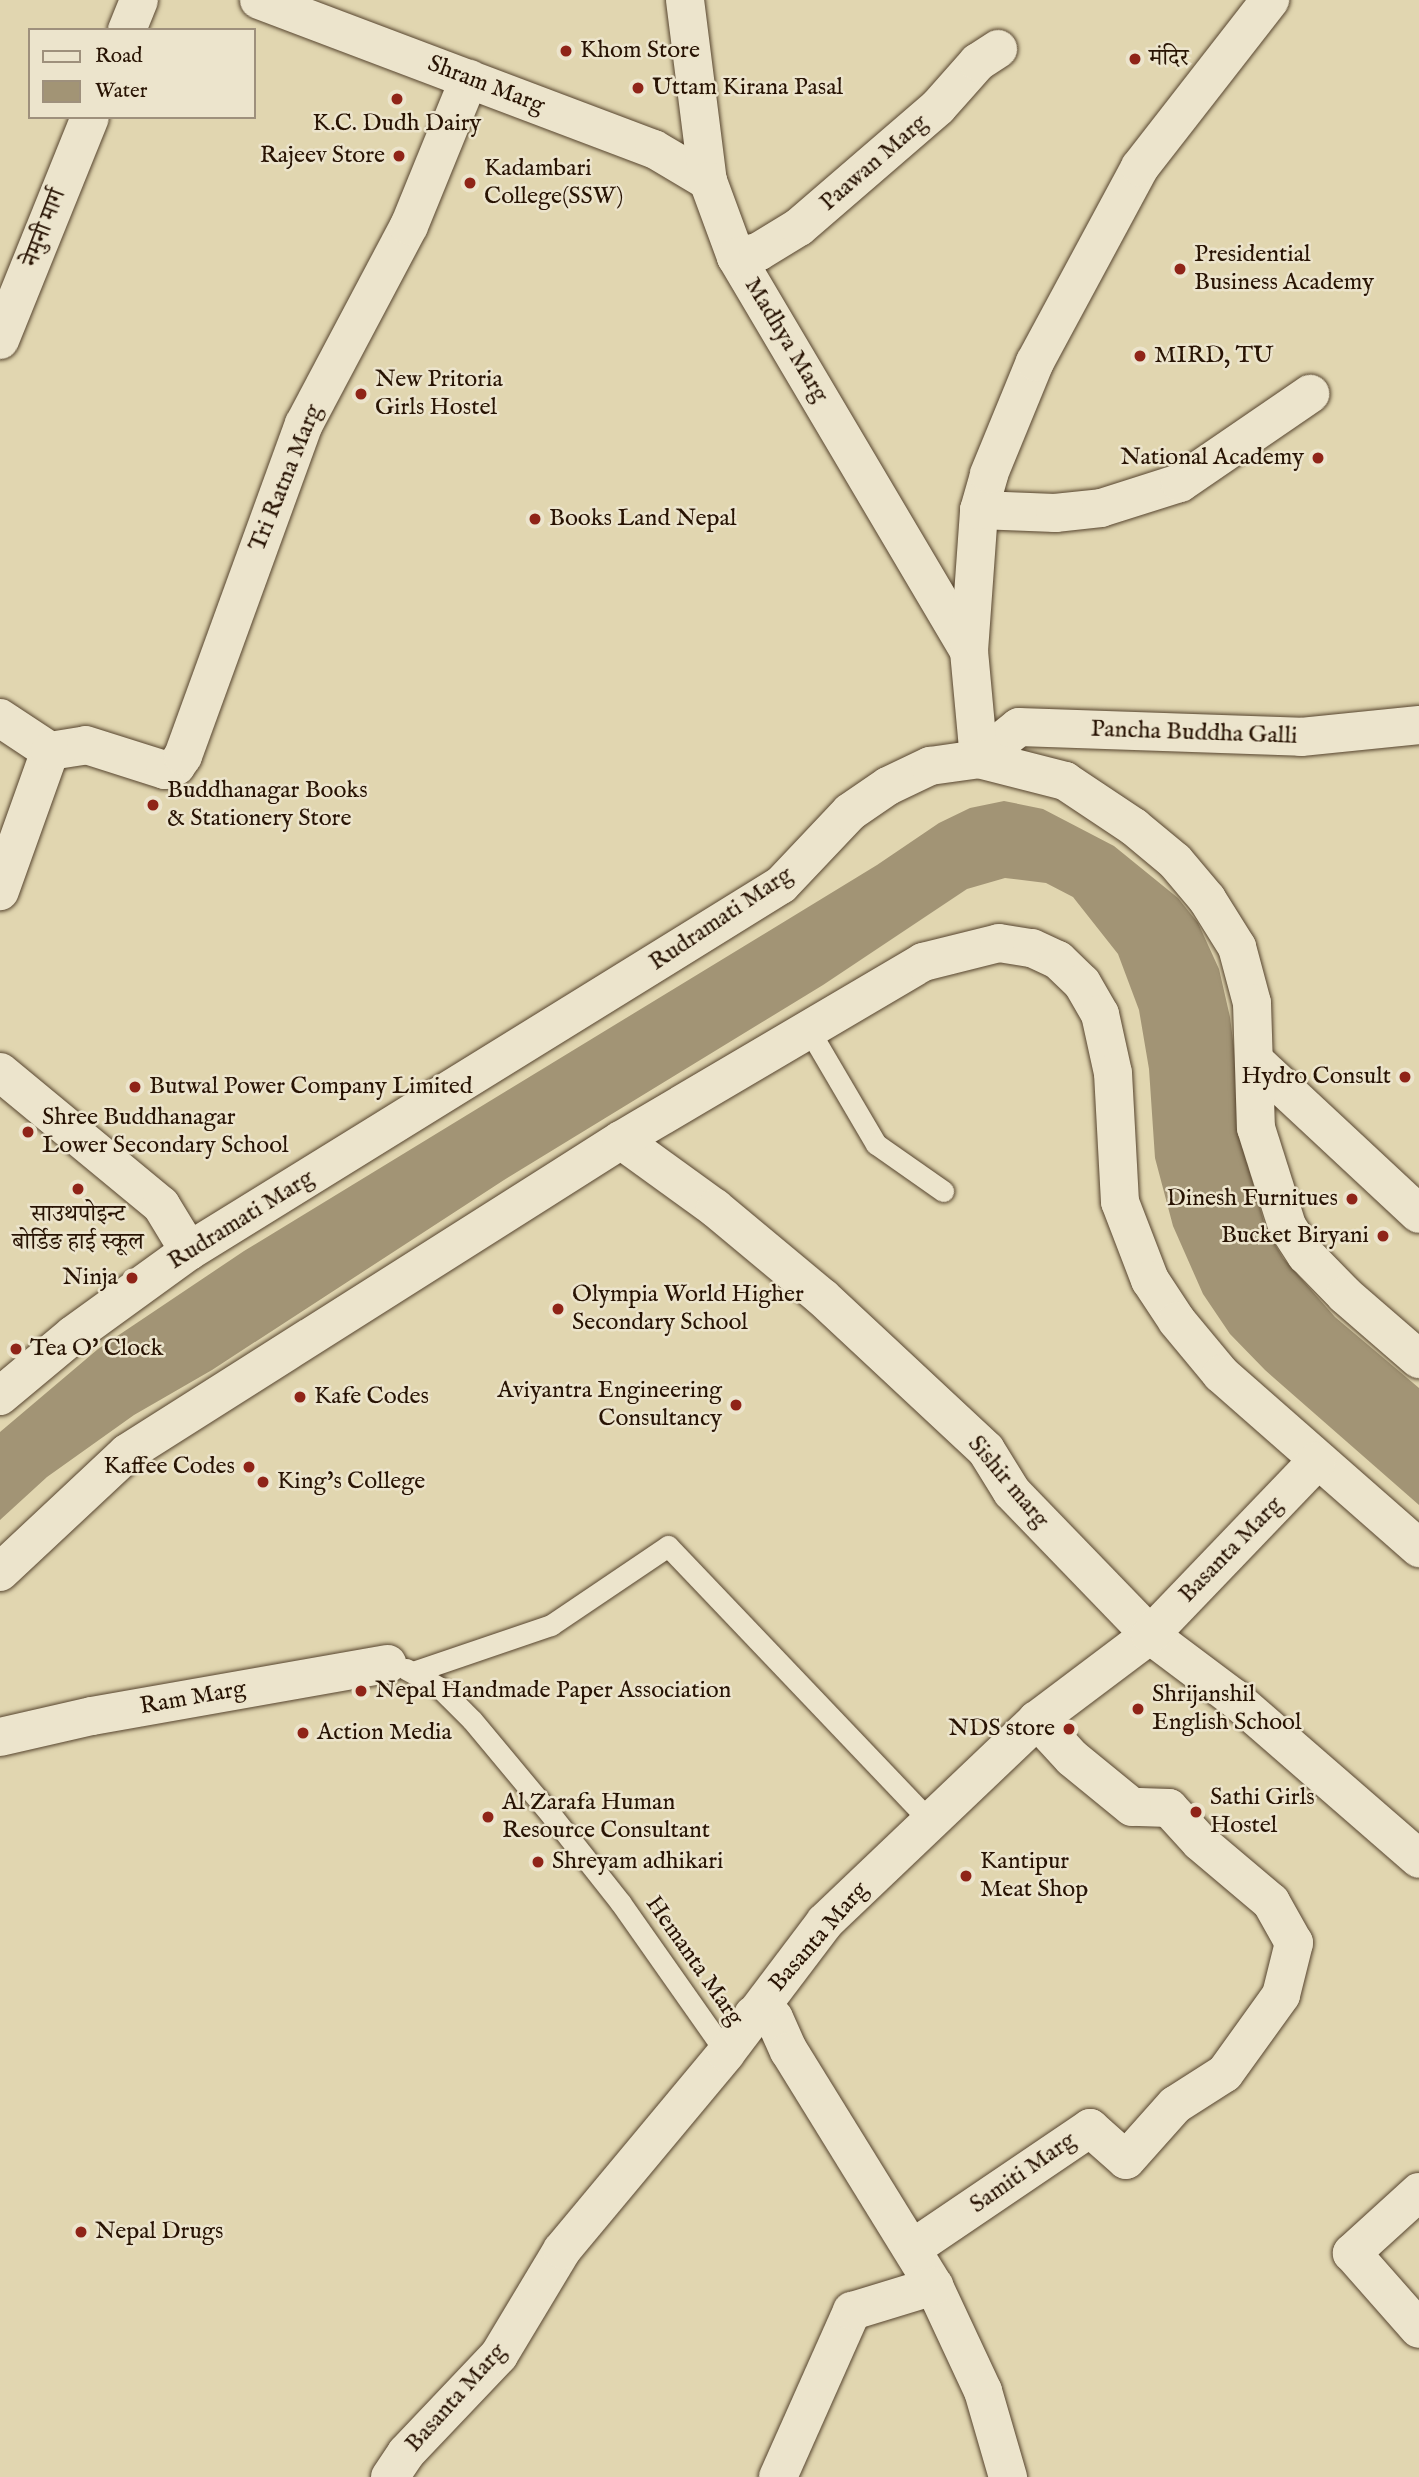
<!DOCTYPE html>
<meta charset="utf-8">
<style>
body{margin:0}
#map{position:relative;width:1419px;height:2477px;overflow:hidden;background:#e1d6b0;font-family:"IM FELL English","Noto Serif Devanagari",serif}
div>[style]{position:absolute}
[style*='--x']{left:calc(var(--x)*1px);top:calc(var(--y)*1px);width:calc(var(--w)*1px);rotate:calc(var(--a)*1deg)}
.water>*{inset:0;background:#a29475}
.roads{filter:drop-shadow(0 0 2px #56442e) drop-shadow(0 0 2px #56442e)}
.service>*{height:21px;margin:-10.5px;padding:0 10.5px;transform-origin:10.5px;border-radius:10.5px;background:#ece4cc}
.minor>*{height:38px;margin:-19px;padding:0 19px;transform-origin:19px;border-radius:19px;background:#ece4cc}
.tertiary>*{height:38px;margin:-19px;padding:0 19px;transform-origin:19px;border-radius:19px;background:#ece4cc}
.dots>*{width:19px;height:19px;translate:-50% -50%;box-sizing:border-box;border:4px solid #ece4cc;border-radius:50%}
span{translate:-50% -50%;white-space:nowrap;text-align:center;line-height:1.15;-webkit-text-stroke:5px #ece4cc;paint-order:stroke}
.poi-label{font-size:24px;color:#281303}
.left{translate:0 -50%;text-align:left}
.right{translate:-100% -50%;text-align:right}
.street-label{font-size:24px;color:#281303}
.legend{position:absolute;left:28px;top:28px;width:228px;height:91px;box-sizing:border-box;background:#ece4cc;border:2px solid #9e907c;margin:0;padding:9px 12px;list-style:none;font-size:21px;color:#281303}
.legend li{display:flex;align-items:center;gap:14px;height:35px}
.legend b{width:35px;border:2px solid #9e907c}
</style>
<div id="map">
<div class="water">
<i style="clip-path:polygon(1004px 801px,1043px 809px,1114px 846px,1178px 898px,1198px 923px,1219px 969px,1230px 1017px,1249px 1169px,1266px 1229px,1283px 1258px,1335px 1317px,1419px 1388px,1419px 1505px,1265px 1370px,1230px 1334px,1203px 1294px,1173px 1226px,1155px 1158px,1149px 1069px,1139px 1010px,1118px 954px,1073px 897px,1046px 883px,1005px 878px,967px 889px,823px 985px,504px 1180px,212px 1370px,134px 1415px,47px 1477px,0 1520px,0 1432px,98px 1349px,244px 1251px,877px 865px,939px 823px,970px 808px)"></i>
</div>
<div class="roads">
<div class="service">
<i style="--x:809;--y:1030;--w:132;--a:59.6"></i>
<i style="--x:876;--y:1144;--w:82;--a:35"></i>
<i style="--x:406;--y:1669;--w:39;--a:29"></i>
<i style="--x:440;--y:1688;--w:45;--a:45"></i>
<i style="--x:472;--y:1720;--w:125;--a:50.2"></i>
<i style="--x:552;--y:1816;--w:110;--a:51.7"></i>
<i style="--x:620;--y:1902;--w:184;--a:54.9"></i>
<i style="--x:416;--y:1671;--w:143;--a:-18.8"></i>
<i style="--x:551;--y:1625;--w:141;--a:-34"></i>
<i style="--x:668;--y:1546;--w:380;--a:46.4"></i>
</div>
<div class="minor">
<i style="--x:259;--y:0;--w:422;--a:20.7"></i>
<i style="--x:654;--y:149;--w:63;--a:30.7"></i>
<i style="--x:685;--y:0;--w:182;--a:82.8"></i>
<i style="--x:708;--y:181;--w:81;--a:69.8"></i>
<i style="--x:736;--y:257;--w:458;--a:59.4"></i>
<i style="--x:127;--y:30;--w:32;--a:-68"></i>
<i style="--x:736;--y:257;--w:23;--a:-13"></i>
<i style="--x:758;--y:252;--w:48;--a:-31.4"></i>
<i style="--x:799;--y:227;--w:184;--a:-40.8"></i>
<i style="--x:938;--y:107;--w:60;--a:-48.4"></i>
<i style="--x:978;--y:62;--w:24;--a:-33"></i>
<i style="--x:0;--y:340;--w:240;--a:-68"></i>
<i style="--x:979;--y:510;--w:76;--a:2.3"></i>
<i style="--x:1055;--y:513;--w:46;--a:-6.2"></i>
<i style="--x:1101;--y:508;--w:83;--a:-17.6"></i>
<i style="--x:1180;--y:483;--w:158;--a:-34.4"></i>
<i style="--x:0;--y:718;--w:60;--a:33.4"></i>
<i style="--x:50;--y:751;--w:149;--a:109.7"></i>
<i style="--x:50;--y:751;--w:36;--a:-9"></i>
<i style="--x:86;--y:745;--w:83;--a:17.6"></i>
<i style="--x:165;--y:770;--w:12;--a:-20"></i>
<i style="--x:176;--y:766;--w:12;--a:-55"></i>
<i style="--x:183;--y:756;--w:353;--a:-70"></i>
<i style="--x:304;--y:424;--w:224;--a:-62.1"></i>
<i style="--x:409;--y:226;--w:159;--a:-67.8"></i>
<i style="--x:979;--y:759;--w:51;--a:-38.7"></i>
<i style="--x:1019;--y:727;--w:282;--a:2"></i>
<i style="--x:1301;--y:737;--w:119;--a:-5.8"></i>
<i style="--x:1257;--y:1063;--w:221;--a:43"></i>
<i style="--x:0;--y:1072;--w:209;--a:39.6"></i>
<i style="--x:161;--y:1205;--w:54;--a:58.7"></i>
<i style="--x:621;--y:1140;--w:116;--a:35.9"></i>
<i style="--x:715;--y:1208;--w:139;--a:39.8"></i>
<i style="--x:822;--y:1297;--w:224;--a:43"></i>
<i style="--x:986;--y:1450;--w:49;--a:58.2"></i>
<i style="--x:1012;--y:1492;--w:199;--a:46"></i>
<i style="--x:1150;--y:1635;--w:105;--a:36.9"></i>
<i style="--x:1234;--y:1698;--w:245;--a:41"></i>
<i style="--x:0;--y:1572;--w:174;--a:-43.1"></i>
<i style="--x:127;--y:1453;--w:585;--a:-32.36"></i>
<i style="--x:621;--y:1140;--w:351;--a:-30.5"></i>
<i style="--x:923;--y:962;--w:78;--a:-14"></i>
<i style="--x:999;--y:943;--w:33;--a:9"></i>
<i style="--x:1032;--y:948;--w:29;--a:25"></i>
<i style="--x:1058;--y:960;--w:33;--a:44"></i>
<i style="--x:1082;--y:983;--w:36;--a:60"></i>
<i style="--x:1100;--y:1014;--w:60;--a:77.6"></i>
<i style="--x:1113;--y:1073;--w:129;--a:86.9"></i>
<i style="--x:1120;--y:1202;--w:84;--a:69"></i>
<i style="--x:1150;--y:1280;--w:49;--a:56.6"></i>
<i style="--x:1177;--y:1321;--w:69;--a:50.3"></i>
<i style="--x:1221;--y:1374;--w:264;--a:41.3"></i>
<i style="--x:0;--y:1737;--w:94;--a:-12.9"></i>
<i style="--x:92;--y:1716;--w:300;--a:-10"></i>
<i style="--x:753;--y:2015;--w:21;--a:8"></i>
<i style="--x:774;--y:2018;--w:36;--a:66"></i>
<i style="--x:789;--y:2051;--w:276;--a:58.3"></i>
<i style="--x:934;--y:2286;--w:116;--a:65"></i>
<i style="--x:983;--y:2391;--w:90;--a:73.8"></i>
<i style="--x:1419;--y:2192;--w:91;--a:137.7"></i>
<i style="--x:1352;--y:2253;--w:101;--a:48.6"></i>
<i style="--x:913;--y:2248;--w:214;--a:-34.1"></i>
<i style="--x:1090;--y:2128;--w:48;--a:41.6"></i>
<i style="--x:1126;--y:2160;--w:74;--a:-48.3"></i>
<i style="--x:1175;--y:2105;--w:59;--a:-32.6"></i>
<i style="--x:1225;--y:2073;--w:96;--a:-54.3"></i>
<i style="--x:1281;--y:1995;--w:54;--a:-76"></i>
<i style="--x:1294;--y:1943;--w:47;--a:-119.3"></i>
<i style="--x:1271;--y:1902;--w:93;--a:-139.8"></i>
<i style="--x:1200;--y:1842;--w:46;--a:-132.4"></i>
<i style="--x:1169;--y:1808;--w:37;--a:-178"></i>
<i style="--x:1132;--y:1807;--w:77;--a:-140.8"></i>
<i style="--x:1072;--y:1758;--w:52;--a:-132.6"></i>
<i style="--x:390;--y:2477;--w:29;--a:-56"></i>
<i style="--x:406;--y:2453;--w:135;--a:-46.5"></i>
<i style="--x:499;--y:2355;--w:122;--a:-59"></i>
<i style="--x:562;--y:2250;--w:256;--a:-50.2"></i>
<i style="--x:726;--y:2053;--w:164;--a:-52.9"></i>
<i style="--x:825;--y:1922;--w:293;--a:-43.6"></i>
<i style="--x:1037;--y:1720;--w:141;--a:-37"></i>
<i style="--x:1150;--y:1635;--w:241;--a:-46.2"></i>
<i style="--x:778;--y:2477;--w:182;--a:-66"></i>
<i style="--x:852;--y:2311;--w:86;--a:-17"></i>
</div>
<div class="tertiary">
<i style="--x:979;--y:759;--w:108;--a:-95.3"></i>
<i style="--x:969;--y:651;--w:141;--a:-85.9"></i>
<i style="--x:979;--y:510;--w:37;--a:-74"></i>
<i style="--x:989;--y:474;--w:121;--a:-67.7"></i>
<i style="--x:1035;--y:362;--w:221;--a:-61.7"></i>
<i style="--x:1140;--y:167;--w:212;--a:-52.1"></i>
<i style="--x:0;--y:1396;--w:95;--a:-39.9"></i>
<i style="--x:73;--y:1335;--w:143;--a:-35.9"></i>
<i style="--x:189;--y:1251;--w:696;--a:-31.73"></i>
<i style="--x:781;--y:885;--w:100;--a:-46.6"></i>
<i style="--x:850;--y:812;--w:46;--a:-34.4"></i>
<i style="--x:888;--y:786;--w:47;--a:-25.5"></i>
<i style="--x:930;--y:766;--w:49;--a:-8.1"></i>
<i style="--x:979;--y:759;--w:89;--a:14.3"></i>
<i style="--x:1065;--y:781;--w:83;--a:33.7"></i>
<i style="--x:1134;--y:827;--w:53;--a:39.7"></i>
<i style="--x:1175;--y:861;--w:50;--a:49.9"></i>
<i style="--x:1207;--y:899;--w:57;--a:58"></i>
<i style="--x:1237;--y:947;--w:58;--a:75"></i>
<i style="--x:1252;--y:1003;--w:125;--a:88.2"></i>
<i style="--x:1256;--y:1128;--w:103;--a:72.4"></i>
<i style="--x:1287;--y:1226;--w:35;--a:57"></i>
<i style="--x:1306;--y:1255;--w:56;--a:45.7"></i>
<i style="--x:1345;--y:1295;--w:98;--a:40.9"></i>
</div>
</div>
<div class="dots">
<i style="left:566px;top:51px;background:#8f2418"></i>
<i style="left:1135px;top:59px;background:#8f2418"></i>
<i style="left:638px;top:88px;background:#8f2418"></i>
<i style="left:397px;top:99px;background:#8f2418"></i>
<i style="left:399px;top:156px;background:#8f2418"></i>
<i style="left:470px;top:183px;background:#8f2418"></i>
<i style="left:1180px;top:269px;background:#8f2418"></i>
<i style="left:1140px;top:356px;background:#8f2418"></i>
<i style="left:361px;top:394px;background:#8f2418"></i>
<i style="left:1318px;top:458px;background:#8f2418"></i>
<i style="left:535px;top:519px;background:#8f2418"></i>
<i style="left:153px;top:805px;background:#8f2418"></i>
<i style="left:1405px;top:1077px;background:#8f2418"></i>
<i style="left:135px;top:1087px;background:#8f2418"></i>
<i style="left:28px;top:1132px;background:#8f2418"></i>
<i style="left:78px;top:1189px;background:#8f2418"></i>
<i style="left:1352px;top:1199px;background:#8f2418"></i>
<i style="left:1383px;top:1236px;background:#8f2418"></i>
<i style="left:132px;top:1278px;background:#8f2418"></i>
<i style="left:558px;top:1309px;background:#8f2418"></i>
<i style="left:16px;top:1349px;background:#8f2418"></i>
<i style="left:300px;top:1397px;background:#8f2418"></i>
<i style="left:736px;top:1405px;background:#8f2418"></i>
<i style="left:249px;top:1467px;background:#8f2418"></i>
<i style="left:263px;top:1482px;background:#8f2418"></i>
<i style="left:361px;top:1691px;background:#8f2418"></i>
<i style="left:1138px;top:1709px;background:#8f2418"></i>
<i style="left:1069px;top:1729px;background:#8f2418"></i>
<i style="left:303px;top:1733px;background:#8f2418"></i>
<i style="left:1196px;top:1812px;background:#8f2418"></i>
<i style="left:488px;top:1817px;background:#8f2418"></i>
<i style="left:538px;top:1862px;background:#8f2418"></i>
<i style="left:966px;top:1876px;background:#8f2418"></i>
<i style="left:81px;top:2232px;background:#8f2418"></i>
</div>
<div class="poi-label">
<span class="left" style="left:580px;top:51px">Khom Store</span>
<span class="left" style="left:1149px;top:59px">मंदिर</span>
<span class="left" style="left:652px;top:88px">Uttam Kirana Pasal</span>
<span style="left:397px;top:124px">K.C. Dudh Dairy</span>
<span class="right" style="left:385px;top:156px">Rajeev Store</span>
<span class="left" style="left:484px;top:183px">Kadambari<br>College(SSW)</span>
<span class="left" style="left:1194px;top:269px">Presidential<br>Business Academy</span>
<span class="left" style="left:1154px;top:356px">MIRD, TU</span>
<span class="left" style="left:375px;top:394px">New Pritoria<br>Girls Hostel</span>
<span class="right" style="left:1304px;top:458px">National Academy</span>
<span class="left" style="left:549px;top:519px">Books Land Nepal</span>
<span class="left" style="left:167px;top:805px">Buddhanagar Books<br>&amp; Stationery Store</span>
<span class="right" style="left:1391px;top:1077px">Hydro Consult</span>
<span class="left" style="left:149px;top:1087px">Butwal Power Company Limited</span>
<span class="left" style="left:42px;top:1132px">Shree Buddhanagar<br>Lower Secondary School</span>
<span class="right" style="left:1338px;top:1199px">Dinesh Furnitues</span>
<span style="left:78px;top:1229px">साउथपोइन्ट<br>बोर्डिङ हाई स्कूल</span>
<span class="right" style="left:1369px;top:1236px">Bucket Biryani</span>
<span class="right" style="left:118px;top:1278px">Ninja</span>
<span class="left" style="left:572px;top:1309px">Olympia World Higher<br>Secondary School</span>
<span class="left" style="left:30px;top:1349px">Tea O' Clock</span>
<span class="right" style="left:722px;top:1405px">Aviyantra Engineering<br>Consultancy</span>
<span class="left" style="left:314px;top:1397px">Kafe Codes</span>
<span class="right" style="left:235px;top:1467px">Kaffee Codes</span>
<span class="left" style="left:277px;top:1482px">King's College</span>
<span class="left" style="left:375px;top:1691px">Nepal Handmade Paper Association</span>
<span class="left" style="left:1152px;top:1709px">Shrijanshil<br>English School</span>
<span class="right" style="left:1055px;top:1729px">NDS store</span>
<span class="left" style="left:317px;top:1733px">Action Media</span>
<span class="left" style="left:1210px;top:1812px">Sathi Girls<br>Hostel</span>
<span class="left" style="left:502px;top:1817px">Al Zarafa Human<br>Resource Consultant</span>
<span class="left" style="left:552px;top:1862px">Shreyam adhikari</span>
<span class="left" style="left:980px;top:1876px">Kantipur<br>Meat Shop</span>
<span class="left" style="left:95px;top:2232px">Nepal Drugs</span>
</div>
<div class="street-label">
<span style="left:486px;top:85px;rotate:21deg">Shram Marg</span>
<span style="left:874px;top:163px;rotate:-41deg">Paawan Marg</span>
<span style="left:45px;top:228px;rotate:-69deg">नेमुनी मार्ग</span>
<span style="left:786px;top:340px;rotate:59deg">Madhya Marg</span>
<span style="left:286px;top:478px;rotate:-68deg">Tri Ratna Marg</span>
<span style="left:1194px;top:733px;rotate:2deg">Pancha Buddha Galli</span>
<span style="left:721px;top:919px;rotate:-34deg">Rudramati Marg</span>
<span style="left:241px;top:1220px;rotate:-32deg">Rudramati Marg</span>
<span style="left:1008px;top:1482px;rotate:50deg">Sishir marg</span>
<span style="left:1231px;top:1550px;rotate:-46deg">Basanta Marg</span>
<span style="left:193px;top:1698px;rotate:-10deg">Ram Marg</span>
<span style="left:819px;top:1937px;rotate:-49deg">Basanta Marg</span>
<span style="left:694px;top:1961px;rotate:55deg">Hemanta Marg</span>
<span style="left:1023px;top:2173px;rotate:-35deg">Samiti Marg</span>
<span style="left:456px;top:2398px;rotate:-48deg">Basanta Marg</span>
</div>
<ul class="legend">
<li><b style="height:9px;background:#ece4cc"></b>Road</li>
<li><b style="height:19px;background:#a29475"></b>Water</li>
</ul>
</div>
